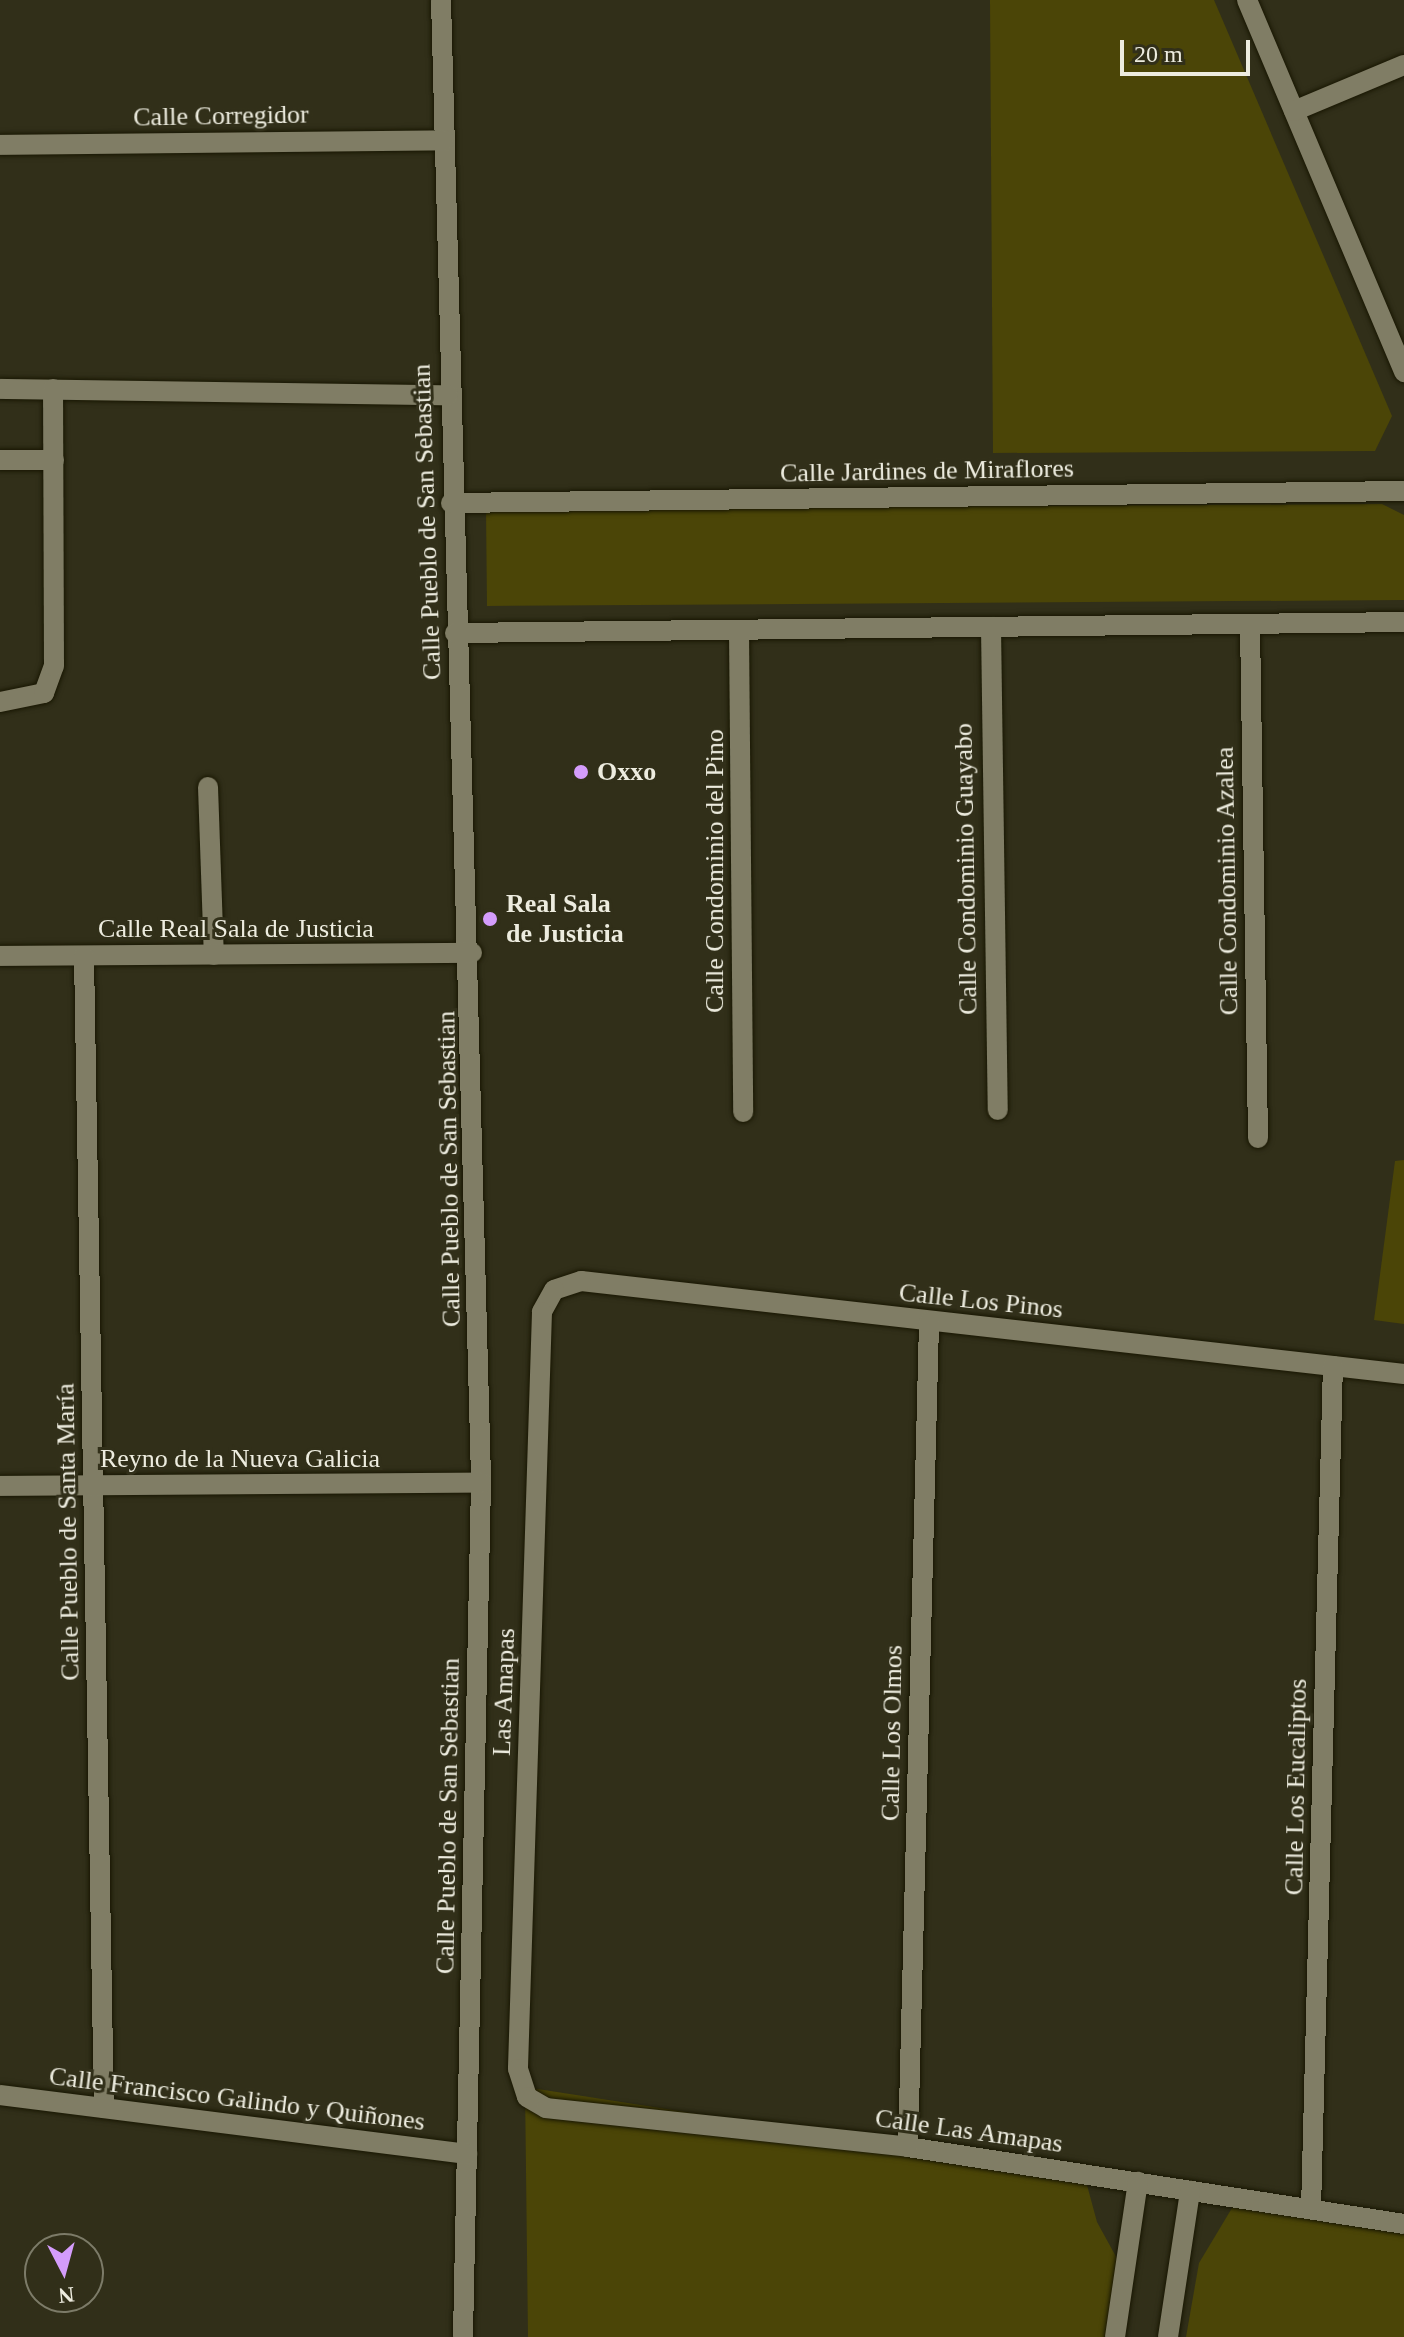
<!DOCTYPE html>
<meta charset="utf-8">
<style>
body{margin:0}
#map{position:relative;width:1404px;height:2337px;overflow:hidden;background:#312f19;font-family:"Times New Roman",serif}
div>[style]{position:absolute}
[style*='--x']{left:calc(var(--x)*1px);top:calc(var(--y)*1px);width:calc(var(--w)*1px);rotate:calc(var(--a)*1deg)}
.green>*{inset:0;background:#4b4507}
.roads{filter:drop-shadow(0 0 2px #191703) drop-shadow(0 0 2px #191703)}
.street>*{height:20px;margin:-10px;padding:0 10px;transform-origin:10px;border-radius:10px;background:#807d65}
.dots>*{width:22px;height:22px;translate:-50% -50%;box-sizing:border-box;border:4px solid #312f19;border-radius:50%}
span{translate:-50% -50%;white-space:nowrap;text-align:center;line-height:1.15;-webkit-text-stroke:6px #312f19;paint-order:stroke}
.street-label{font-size:26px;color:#edecdf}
.poi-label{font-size:26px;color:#edecdf;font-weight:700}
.left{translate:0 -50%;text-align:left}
.north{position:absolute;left:24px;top:2233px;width:80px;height:80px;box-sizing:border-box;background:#312f19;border:2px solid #7c7b68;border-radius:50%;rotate:174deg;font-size:22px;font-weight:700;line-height:32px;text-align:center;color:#edecdf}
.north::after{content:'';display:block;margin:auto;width:28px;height:36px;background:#d49cfb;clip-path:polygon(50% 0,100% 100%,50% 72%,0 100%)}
.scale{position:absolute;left:1120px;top:40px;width:130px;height:36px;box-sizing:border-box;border:4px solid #edecdf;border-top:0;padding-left:10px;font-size:24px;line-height:28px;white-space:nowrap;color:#edecdf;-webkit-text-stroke:6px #312f19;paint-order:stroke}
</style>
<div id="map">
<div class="green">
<i style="clip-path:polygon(990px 0,1214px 0,1392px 416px,1375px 451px,993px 453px)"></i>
<i style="clip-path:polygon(1382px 504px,1404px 515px,1404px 600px,487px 606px,486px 509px)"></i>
<i style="clip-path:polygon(1404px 1160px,1404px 1324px,1374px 1320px,1395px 1161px)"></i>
<i style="clip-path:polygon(525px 2087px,1084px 2174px,1097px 2222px,1125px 2273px,1116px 2337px,528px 2337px)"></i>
<i style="clip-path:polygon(1238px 2198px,1404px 2228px,1404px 2337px,1186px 2337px,1199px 2263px)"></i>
</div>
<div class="roads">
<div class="street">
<i style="--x:441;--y:0;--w:1484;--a:88.45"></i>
<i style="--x:481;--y:1483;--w:854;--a:91.21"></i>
<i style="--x:1247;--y:0;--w:404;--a:67.1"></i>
<i style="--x:1294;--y:111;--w:119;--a:-22.7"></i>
<i style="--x:0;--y:145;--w:444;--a:-0.6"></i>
<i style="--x:0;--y:389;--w:448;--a:0.8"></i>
<i style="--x:0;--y:460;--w:54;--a:0"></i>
<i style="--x:451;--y:503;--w:953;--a:-0.72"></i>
<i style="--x:1250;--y:624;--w:514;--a:89.11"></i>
<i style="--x:991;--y:627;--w:483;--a:89.2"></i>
<i style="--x:739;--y:630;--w:482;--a:89.5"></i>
<i style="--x:455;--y:633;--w:949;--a:-0.66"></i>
<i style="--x:0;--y:702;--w:45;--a:-11.6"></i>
<i style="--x:44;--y:693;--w:29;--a:-70"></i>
<i style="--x:54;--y:666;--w:277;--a:-90.2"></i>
<i style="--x:208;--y:787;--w:168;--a:88"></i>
<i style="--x:0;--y:956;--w:472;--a:-0.4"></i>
<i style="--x:84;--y:956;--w:1152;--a:89.01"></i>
<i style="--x:1404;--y:1374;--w:828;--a:-173.55"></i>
<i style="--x:581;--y:1281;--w:28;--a:162"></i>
<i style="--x:554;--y:1290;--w:25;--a:119"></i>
<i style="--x:542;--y:1312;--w:757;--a:91.82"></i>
<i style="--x:518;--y:2069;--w:29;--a:72"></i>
<i style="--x:527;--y:2097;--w:22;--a:30"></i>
<i style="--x:546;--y:2108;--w:364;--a:6.1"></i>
<i style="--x:908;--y:2147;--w:502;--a:8.82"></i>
<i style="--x:0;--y:1486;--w:481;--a:-0.4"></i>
<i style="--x:0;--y:2095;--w:471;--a:7.2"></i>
<i style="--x:908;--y:2147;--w:826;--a:-88.54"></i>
<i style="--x:1311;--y:2209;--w:843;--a:-88.51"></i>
<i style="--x:1115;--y:2337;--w:157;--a:-81.6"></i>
<i style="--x:1168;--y:2337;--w:148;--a:-81.4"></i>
</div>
</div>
<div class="dots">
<i style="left:581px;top:772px;background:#d49cfb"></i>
<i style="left:490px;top:919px;background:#d49cfb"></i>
</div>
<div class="street-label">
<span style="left:221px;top:116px;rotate:-1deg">Calle Corregidor</span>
<span style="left:927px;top:471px;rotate:-1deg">Calle Jardines de Miraflores</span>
<span style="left:427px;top:522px;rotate:-92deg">Calle Pueblo de San Sebastian</span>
<span style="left:966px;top:869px;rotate:-91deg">Calle Condominio Guayabo</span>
<span style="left:715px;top:871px;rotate:-90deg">Calle Condominio del Pino</span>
<span style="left:1227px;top:881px;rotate:-91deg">Calle Condominio Azalea</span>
<span style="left:236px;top:929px">Calle Real Sala de Justicia</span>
<span style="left:449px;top:1169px;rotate:-91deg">Calle Pueblo de San Sebastian</span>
<span style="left:981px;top:1301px;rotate:6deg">Calle Los Pinos</span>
<span style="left:240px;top:1459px">Reyno de la Nueva Galicia</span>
<span style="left:68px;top:1532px;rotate:-91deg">Calle Pueblo de Santa María</span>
<span style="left:504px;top:1692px;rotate:-88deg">Las Amapas</span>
<span style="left:892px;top:1733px;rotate:-89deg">Calle Los Olmos</span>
<span style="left:1296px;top:1787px;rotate:-89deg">Calle Los Eucaliptos</span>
<span style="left:448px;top:1816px;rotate:-89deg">Calle Pueblo de San Sebastian</span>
<span style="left:237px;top:2099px;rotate:7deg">Calle Francisco Galindo y Quiñones</span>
<span style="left:969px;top:2131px;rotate:8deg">Calle Las Amapas</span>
</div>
<div class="poi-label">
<span class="left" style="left:597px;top:772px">Oxxo</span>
<span class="left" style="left:506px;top:919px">Real Sala<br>de Justicia</span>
</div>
<div class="north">N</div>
<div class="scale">20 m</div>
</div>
